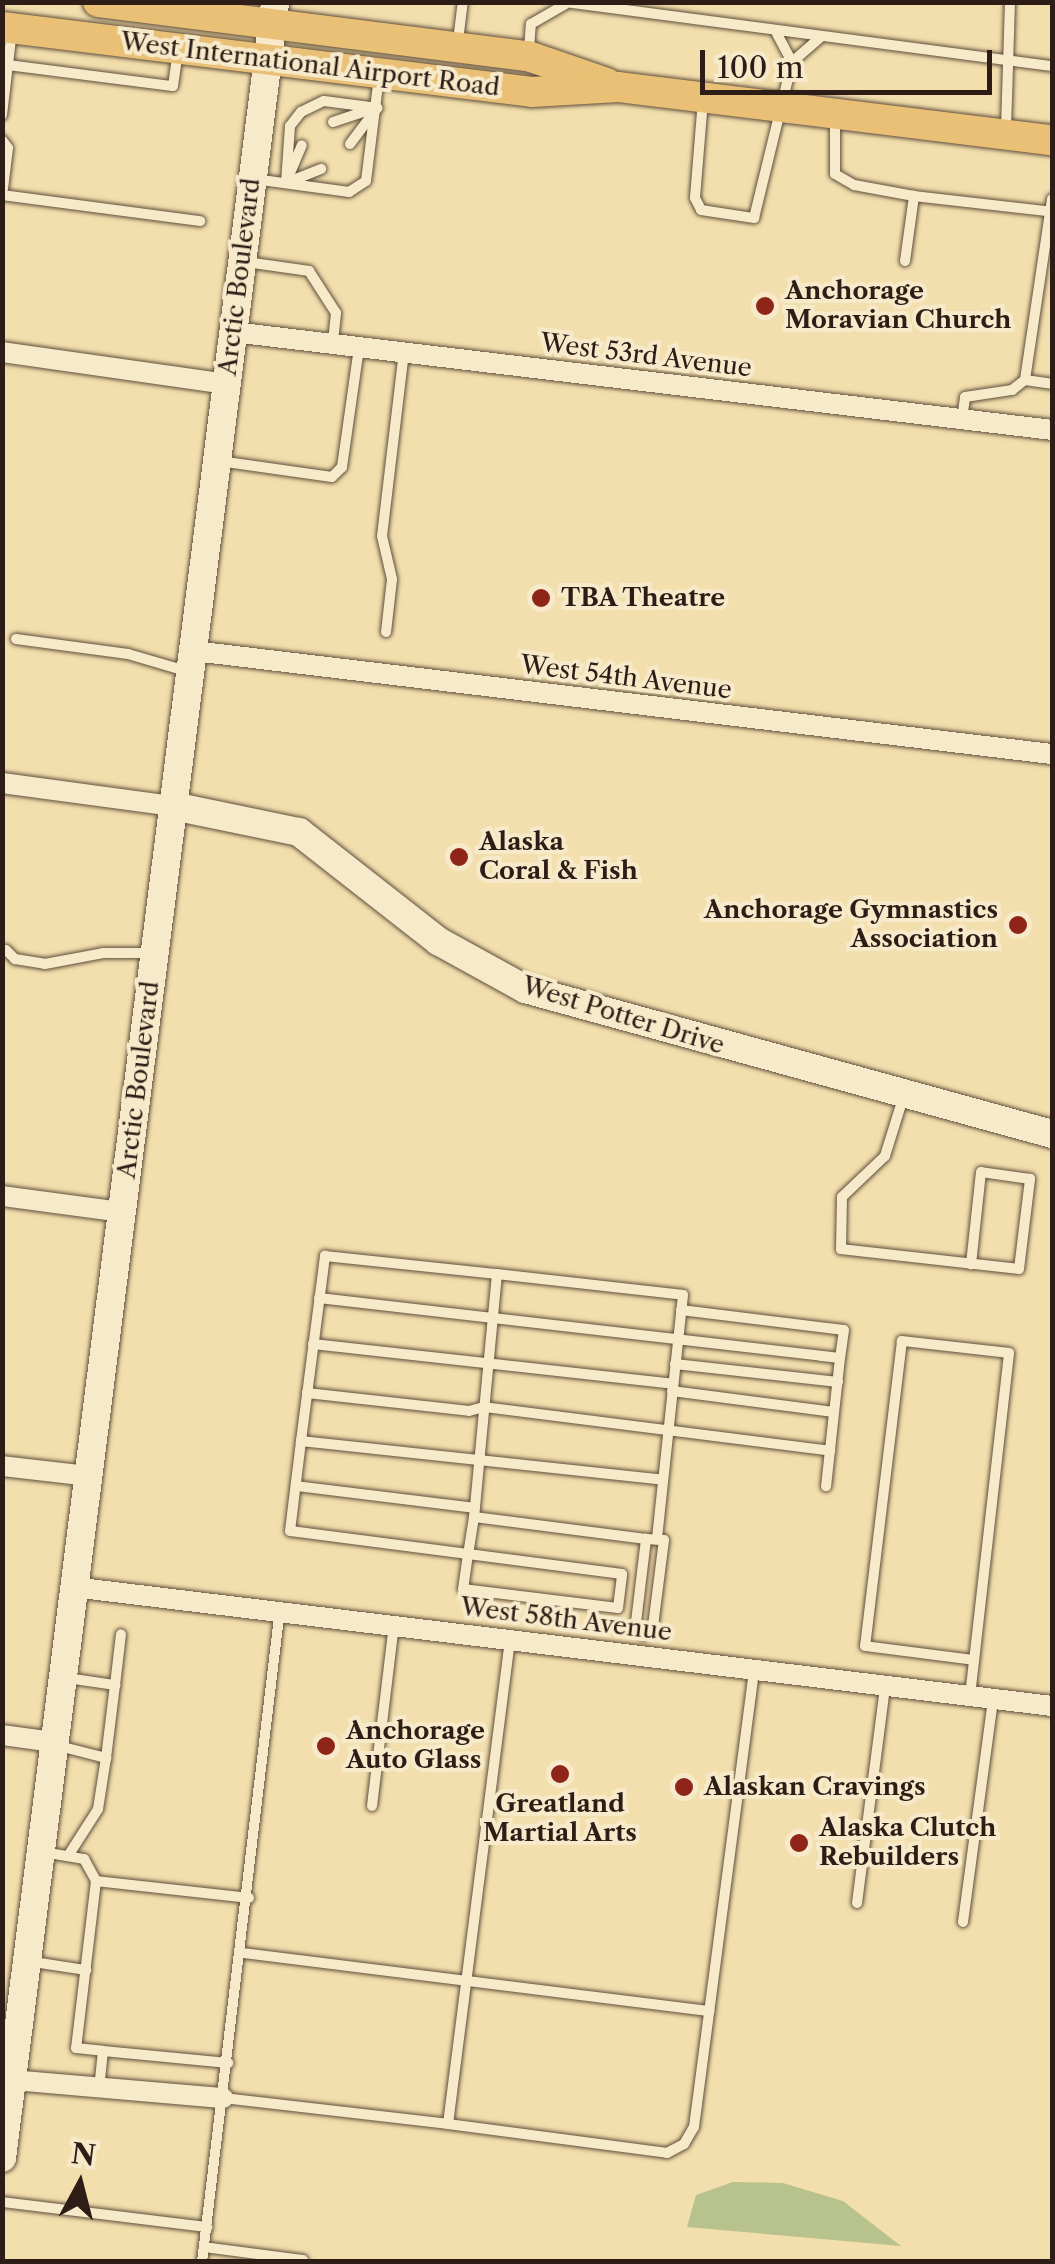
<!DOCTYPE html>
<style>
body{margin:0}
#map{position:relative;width:1055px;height:2264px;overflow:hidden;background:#f3dfad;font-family:"Libre Caslon Text",serif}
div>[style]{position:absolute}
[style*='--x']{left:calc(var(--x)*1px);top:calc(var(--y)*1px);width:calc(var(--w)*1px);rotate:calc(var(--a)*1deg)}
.green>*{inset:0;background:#b8c28c}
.roads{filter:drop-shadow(0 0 2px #5f4e3c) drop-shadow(0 0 2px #5f4e3c)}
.service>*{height:10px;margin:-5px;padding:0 5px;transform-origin:5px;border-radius:5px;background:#f7eaca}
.minor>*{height:20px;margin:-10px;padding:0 10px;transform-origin:10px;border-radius:10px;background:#f7eaca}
.secondary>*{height:28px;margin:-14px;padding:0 14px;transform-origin:14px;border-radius:14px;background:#f7eaca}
.primary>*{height:30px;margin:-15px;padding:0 15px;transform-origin:15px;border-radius:15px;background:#eac076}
.dots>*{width:28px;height:28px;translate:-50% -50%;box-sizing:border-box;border:5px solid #f7eaca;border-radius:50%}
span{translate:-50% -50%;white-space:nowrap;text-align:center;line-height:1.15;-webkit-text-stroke:8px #f7eaca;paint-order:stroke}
.street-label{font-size:25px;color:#2e1d16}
.poi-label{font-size:25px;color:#2e1d16;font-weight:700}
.left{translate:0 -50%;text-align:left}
.right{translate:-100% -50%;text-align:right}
.frame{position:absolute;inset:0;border:5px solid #2e1d16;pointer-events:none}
.north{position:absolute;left:30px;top:2134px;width:100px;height:100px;-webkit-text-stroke:8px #f7eaca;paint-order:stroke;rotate:7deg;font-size:28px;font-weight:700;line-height:40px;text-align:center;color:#2e1d16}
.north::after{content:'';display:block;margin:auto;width:35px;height:45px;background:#2e1d16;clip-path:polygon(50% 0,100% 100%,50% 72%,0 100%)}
.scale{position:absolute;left:700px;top:50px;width:292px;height:45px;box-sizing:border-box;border:5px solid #2e1d16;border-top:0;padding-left:12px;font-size:30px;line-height:35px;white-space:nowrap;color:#2e1d16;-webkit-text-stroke:8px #f7eaca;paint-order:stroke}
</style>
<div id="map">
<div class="green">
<i style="clip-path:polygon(733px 2182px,783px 2183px,843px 2201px,901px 2246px,687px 2227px,696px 2195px)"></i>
</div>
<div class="roads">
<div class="service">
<i style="--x:565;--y:2;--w:491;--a:7.5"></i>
<i style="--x:458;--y:41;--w:39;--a:-83"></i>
<i style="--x:529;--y:50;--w:26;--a:-86"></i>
<i style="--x:531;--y:24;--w:39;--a:-30"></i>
<i style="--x:792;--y:62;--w:37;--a:-41"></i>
<i style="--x:8;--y:65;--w:166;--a:7.3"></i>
<i style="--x:173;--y:86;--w:36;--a:-82"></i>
<i style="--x:703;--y:100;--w:98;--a:94.7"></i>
<i style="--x:695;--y:198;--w:13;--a:63"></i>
<i style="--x:701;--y:210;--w:54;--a:8.6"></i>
<i style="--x:754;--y:218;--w:161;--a:-76.3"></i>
<i style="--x:792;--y:62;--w:32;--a:-118"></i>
<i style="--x:2;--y:115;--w:86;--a:-83.3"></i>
<i style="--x:835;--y:120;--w:54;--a:90"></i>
<i style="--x:835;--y:174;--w:22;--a:30"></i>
<i style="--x:854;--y:185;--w:61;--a:10.4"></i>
<i style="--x:333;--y:122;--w:41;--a:-18.4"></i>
<i style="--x:1006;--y:129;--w:127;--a:-88.2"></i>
<i style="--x:2;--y:140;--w:10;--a:53"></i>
<i style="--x:8;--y:148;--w:41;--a:97"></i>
<i style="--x:350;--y:144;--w:45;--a:-53.1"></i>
<i style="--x:290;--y:173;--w:30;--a:-67"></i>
<i style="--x:254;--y:179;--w:96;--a:7.8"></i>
<i style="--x:349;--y:192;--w:20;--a:-33"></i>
<i style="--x:366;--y:181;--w:106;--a:-82.9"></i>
<i style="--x:286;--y:183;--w:57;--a:-86"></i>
<i style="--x:290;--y:126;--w:18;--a:-52"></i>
<i style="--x:301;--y:112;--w:25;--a:-26"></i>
<i style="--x:324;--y:101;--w:54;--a:7.4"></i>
<i style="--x:286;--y:183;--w:38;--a:-22"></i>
<i style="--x:2;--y:195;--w:200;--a:7.5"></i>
<i style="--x:1052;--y:199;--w:183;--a:98.5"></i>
<i style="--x:1025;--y:380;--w:27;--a:8"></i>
<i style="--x:905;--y:261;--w:66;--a:-82.1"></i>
<i style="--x:914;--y:196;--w:133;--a:6.5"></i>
<i style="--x:246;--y:262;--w:64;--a:8.1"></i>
<i style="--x:309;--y:271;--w:50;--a:57.3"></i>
<i style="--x:336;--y:313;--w:31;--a:96"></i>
<i style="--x:962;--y:419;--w:22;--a:-82"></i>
<i style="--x:965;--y:397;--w:48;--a:-8.5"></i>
<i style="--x:1012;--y:390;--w:16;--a:-38"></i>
<i style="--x:219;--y:461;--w:114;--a:8.1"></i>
<i style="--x:332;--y:477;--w:14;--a:-45"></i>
<i style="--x:342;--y:467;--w:121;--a:-81.9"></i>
<i style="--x:386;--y:632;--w:53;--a:-83.5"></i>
<i style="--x:392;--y:579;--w:44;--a:-103.1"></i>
<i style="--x:382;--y:536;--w:185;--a:-83.2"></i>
<i style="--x:16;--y:639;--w:113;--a:7.6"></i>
<i style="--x:128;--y:654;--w:60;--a:16.3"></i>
<i style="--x:6;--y:950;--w:13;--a:45"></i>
<i style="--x:15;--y:959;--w:30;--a:9"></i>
<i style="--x:45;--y:964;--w:59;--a:-10.7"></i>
<i style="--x:103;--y:953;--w:51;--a:0"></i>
<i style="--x:904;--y:1095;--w:64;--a:107.3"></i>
<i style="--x:885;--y:1156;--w:59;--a:136.4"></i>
<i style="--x:842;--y:1197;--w:52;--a:91.1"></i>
<i style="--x:841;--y:1249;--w:179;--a:6.4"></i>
<i style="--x:1019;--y:1269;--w:91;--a:-83"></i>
<i style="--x:1030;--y:1179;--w:49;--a:-171.9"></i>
<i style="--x:981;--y:1172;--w:93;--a:96.2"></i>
<i style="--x:319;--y:1298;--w:524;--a:6.57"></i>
<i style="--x:840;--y:1358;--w:129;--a:96.2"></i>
<i style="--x:681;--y:1310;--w:164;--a:7"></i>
<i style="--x:844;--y:1330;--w:28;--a:98"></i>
<i style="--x:313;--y:1344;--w:362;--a:6.3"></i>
<i style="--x:675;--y:1364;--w:164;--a:6.3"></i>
<i style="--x:672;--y:1391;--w:163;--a:7.4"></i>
<i style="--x:307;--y:1393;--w:163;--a:6.3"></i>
<i style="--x:469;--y:1411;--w:16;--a:-15"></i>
<i style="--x:484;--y:1407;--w:349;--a:7.2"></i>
<i style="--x:301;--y:1441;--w:187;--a:-82.6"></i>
<i style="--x:325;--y:1256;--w:173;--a:6"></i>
<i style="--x:296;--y:1486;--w:180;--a:7"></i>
<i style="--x:474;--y:1517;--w:244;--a:-84.6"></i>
<i style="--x:497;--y:1274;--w:187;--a:6.4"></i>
<i style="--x:683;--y:1295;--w:246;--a:96.1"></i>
<i style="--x:646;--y:1539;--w:173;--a:-172.7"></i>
<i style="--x:474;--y:1517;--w:37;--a:99"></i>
<i style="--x:468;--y:1554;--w:35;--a:98"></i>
<i style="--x:463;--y:1589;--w:156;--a:7"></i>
<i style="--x:618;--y:1608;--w:34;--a:-83"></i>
<i style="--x:622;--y:1574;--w:155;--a:-172.6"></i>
<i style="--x:468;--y:1554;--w:179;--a:-172.6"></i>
<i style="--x:290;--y:1531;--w:91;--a:-83"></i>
<i style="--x:301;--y:1441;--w:364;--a:6.1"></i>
<i style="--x:646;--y:1539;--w:18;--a:3"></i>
<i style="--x:664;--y:1540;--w:87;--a:97.3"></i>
<i style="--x:653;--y:1626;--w:13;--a:135"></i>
<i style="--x:644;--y:1635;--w:15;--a:-122"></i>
<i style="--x:636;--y:1622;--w:84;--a:-83.1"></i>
<i style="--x:67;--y:1678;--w:49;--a:8.3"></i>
<i style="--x:115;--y:1685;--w:51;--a:-83.3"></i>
<i style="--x:970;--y:1696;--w:345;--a:-83.5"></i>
<i style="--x:1009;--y:1353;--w:108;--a:-173.6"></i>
<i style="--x:902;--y:1341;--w:307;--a:96.9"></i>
<i style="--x:865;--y:1646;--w:110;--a:7.3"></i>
<i style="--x:59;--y:1746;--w:49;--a:14.3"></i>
<i style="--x:106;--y:1758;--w:74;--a:-83"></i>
<i style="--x:372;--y:1806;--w:182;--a:-83.1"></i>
<i style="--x:43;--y:1852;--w:42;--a:9.7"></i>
<i style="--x:84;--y:1859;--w:25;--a:61"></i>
<i style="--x:96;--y:1881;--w:168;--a:96.8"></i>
<i style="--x:76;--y:2048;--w:27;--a:6"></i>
<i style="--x:103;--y:2051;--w:36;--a:96"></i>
<i style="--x:68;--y:1856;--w:56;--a:-57.4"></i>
<i style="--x:98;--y:1809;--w:52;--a:-81.1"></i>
<i style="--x:96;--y:1881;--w:154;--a:6.3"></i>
<i style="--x:857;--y:1903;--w:219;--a:-82.6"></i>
<i style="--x:963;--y:1922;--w:225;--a:-82.3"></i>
<i style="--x:243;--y:1953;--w:470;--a:7.1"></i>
<i style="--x:27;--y:1961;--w:60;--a:8.7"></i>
<i style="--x:103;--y:2051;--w:126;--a:5.5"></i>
<i style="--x:224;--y:2098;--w:226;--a:6.6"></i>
<i style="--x:448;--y:2124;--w:488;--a:-82.7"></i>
<i style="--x:448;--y:2124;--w:221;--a:7.5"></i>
<i style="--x:667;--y:2153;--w:19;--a:-28"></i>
<i style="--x:684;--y:2144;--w:20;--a:-60"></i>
<i style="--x:694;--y:2127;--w:462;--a:-82.5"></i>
<i style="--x:2;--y:2202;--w:207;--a:7"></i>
<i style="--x:204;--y:2247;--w:100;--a:7.5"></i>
<i style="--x:202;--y:2262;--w:658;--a:-83.19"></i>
</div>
<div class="minor">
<i style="--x:233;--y:332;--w:825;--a:6.82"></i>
<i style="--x:2;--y:352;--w:226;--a:8.1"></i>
<i style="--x:194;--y:651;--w:864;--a:6.85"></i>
<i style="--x:2;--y:783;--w:173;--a:7.7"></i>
<i style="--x:2;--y:1196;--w:121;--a:7.6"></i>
<i style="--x:2;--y:1466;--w:87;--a:6.6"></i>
<i style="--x:73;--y:1587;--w:986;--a:6.93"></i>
<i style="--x:2;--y:1735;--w:51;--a:7.8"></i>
<i style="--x:12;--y:2080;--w:212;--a:4.9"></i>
</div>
<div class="secondary">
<i style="--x:173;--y:806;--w:129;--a:11.7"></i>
<i style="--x:299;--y:832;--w:177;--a:38.1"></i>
<i style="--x:438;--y:941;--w:99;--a:28.9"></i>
<i style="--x:525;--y:989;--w:547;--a:15.38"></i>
<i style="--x:2;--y:2158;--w:2173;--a:-82.78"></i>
</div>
<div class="primary">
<i style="--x:98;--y:2;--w:433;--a:7.2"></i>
<i style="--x:528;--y:56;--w:83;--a:18.9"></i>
<i style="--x:2;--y:27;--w:534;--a:6.99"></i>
<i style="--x:532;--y:92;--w:86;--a:-3.3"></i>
<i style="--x:618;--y:87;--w:437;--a:7"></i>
</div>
</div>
<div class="dots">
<i style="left:765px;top:306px;background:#8f2418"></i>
<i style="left:541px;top:598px;background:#8f2418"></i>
<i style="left:459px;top:857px;background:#8f2418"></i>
<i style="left:1018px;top:925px;background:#8f2418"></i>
<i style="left:326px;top:1746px;background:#8f2418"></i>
<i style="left:560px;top:1774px;background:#8f2418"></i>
<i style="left:684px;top:1787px;background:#8f2418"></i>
<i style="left:799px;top:1843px;background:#8f2418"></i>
</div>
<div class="street-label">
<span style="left:310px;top:65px;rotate:7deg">West International Airport Road</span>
<span style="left:240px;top:277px;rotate:-83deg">Arctic Boulevard</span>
<span style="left:646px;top:356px;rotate:7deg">West 53rd Avenue</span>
<span style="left:626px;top:678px;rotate:7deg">West 54th Avenue</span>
<span style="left:623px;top:1016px;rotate:17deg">West Potter Drive</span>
<span style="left:139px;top:1080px;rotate:-83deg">Arctic Boulevard</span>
<span style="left:566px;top:1620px;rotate:7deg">West 58th Avenue</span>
</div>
<div class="poi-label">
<span class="left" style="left:785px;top:306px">Anchorage<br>Moravian Church</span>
<span class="left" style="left:561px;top:598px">TBA Theatre</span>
<span class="left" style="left:479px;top:857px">Alaska<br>Coral &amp; Fish</span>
<span class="right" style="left:998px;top:925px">Anchorage Gymnastics<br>Association</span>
<span class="left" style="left:346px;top:1746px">Anchorage<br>Auto Glass</span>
<span class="left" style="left:704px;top:1787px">Alaskan Cravings</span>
<span style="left:560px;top:1819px">Greatland<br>Martial Arts</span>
<span class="left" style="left:819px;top:1843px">Alaska Clutch<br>Rebuilders</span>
</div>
<div class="frame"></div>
<div class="north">N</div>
<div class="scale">100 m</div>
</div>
